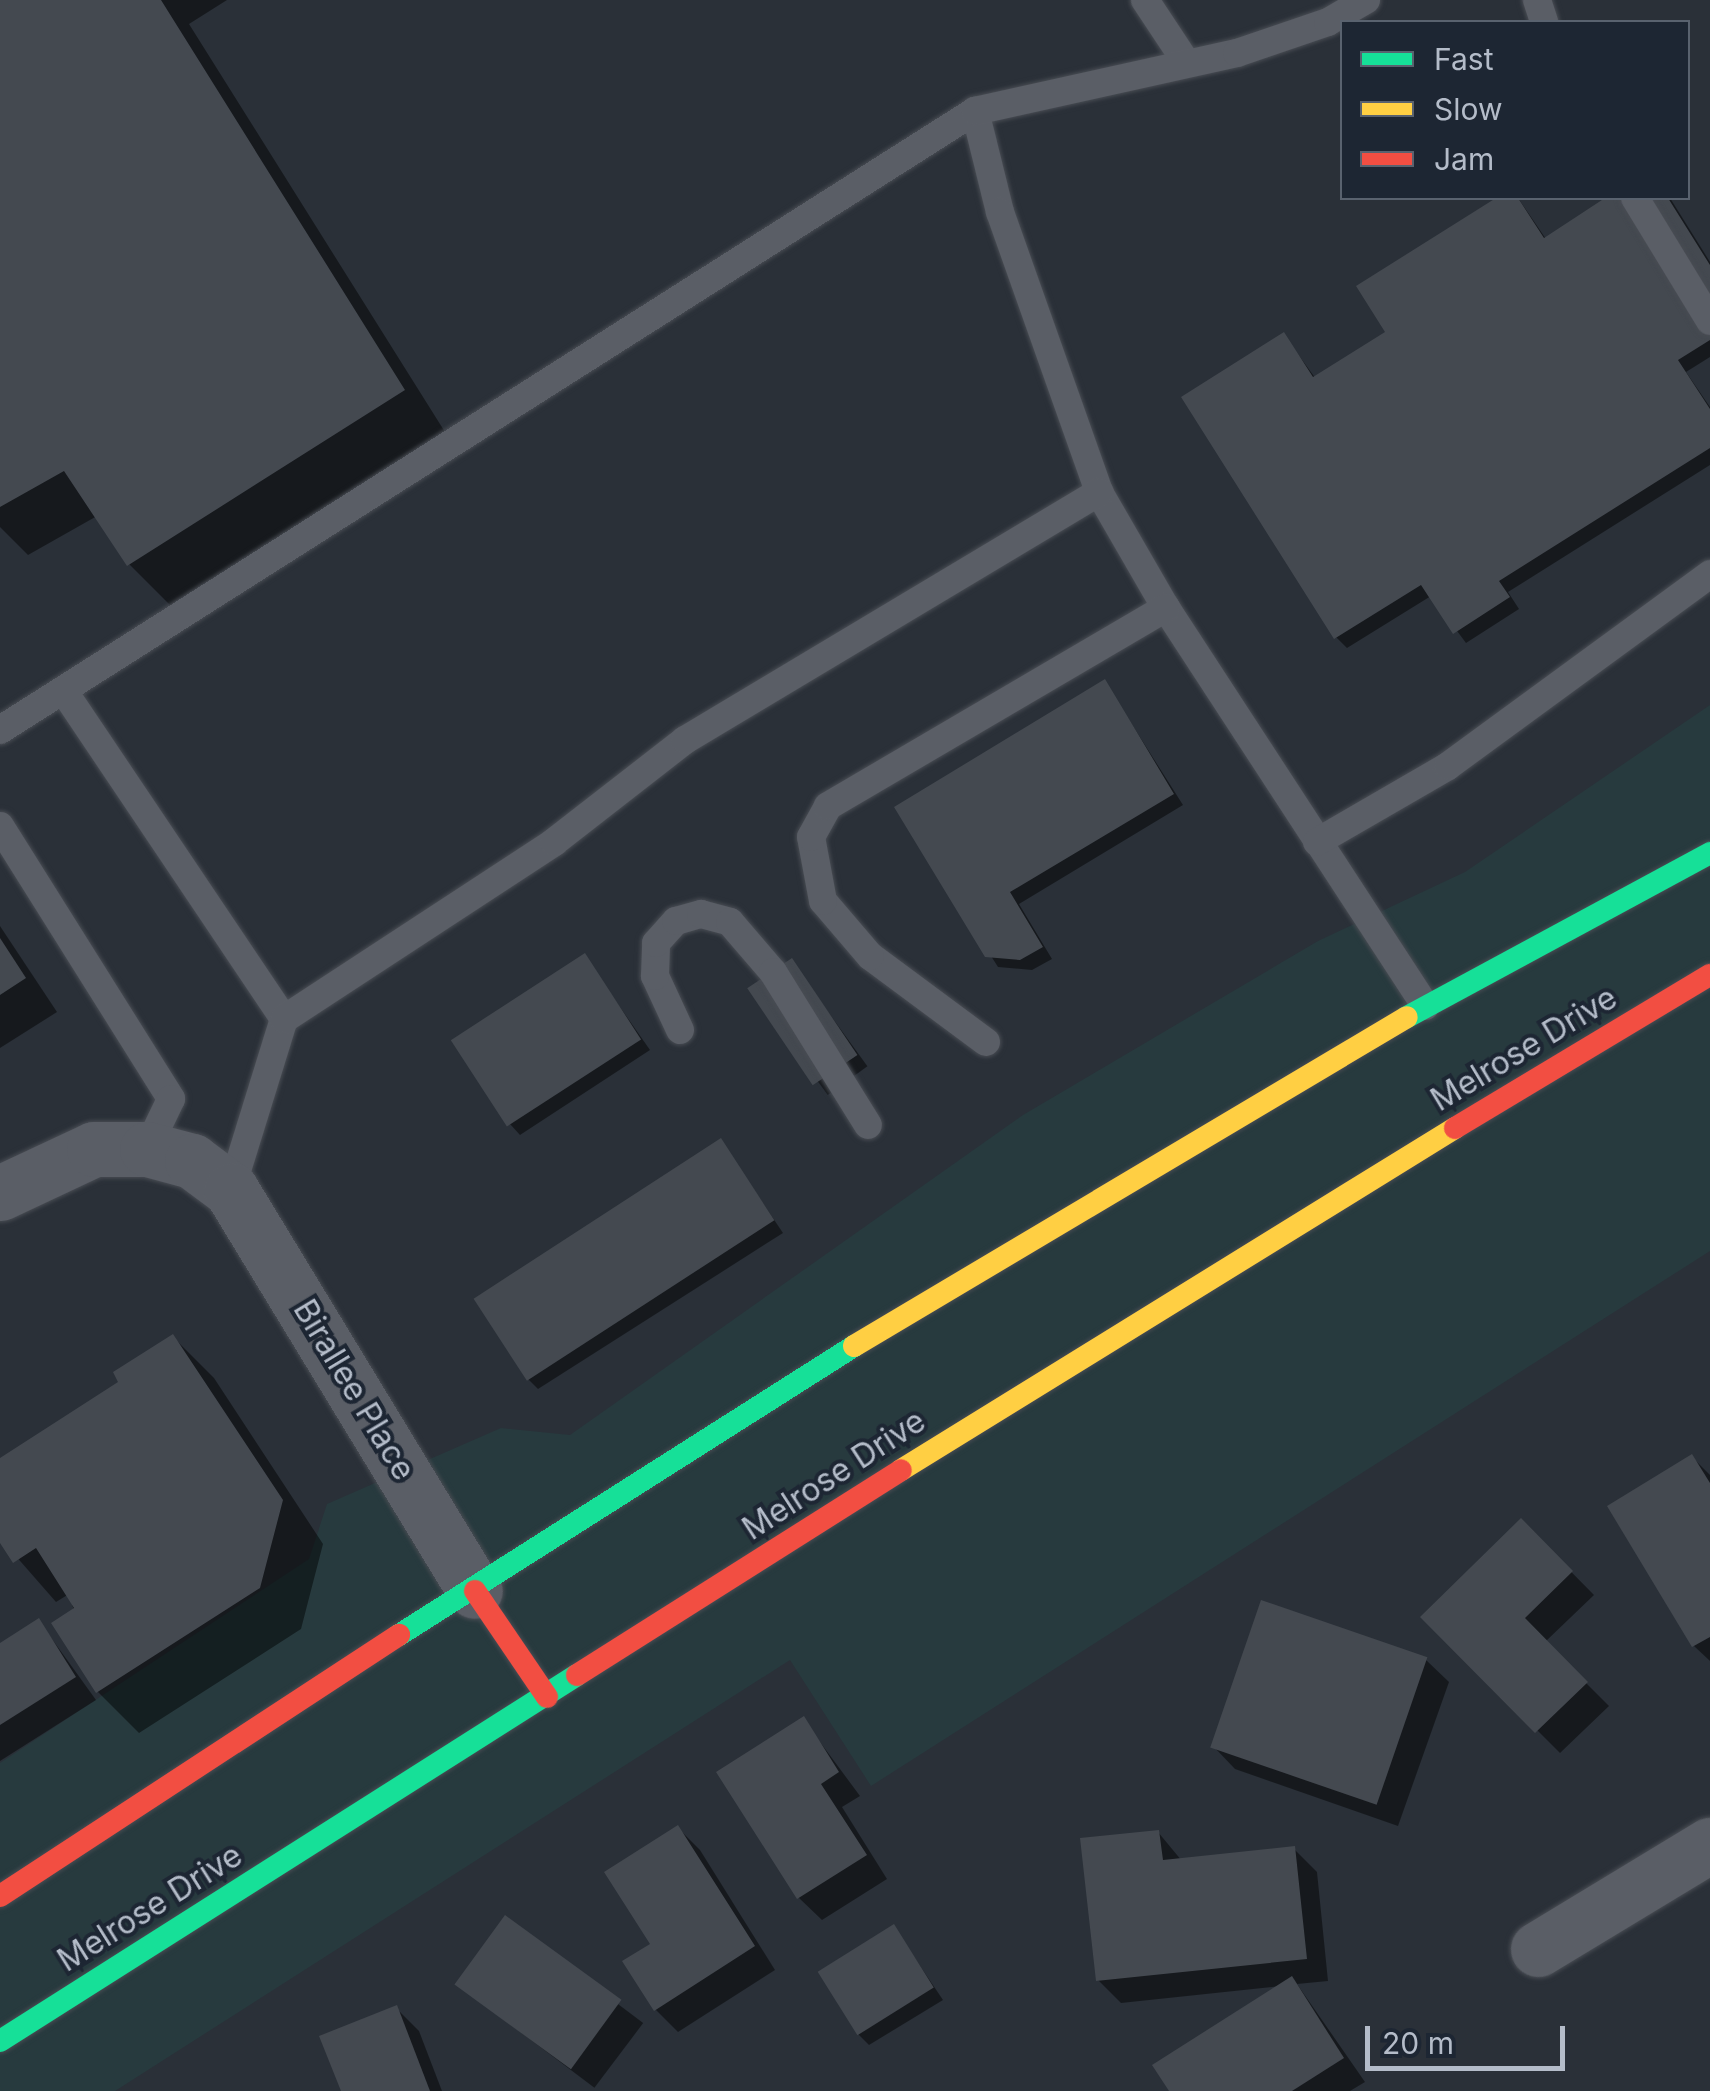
<!DOCTYPE html>
<style>
body{margin:0}
#map{position:relative;width:1710px;height:2091px;overflow:hidden;background:#2a3038;font-family:Inter,sans-serif}
div>[style]{position:absolute}
[style*='--x']{left:calc(var(--x)*1px);top:calc(var(--y)*1px);width:calc(var(--w)*1px);rotate:calc(var(--a)*1deg)}
.green>*{inset:0;background:#273a3e}
.shadow>*{inset:0;background:#0007;transform-origin:0 0}
.building>*{inset:0;background:#444950;transform-origin:0 0}
.roads{filter:drop-shadow(0 0 2px #484c53) drop-shadow(0 0 2px #484c53)}
.lane>*{height:28px;margin:-14px;padding:0 14px;transform-origin:14px;border-radius:14px;background:#5a5e66}
.street>*{height:55px;margin:-27.5px;padding:0 27.5px;transform-origin:27.5px;border-radius:27.5px;background:#5a5e66}
.fast>*{height:22px;margin:-11px;padding:0 11px;transform-origin:11px;border-radius:11px;background:#16e098}
.slow>*{height:22px;margin:-11px;padding:0 11px;transform-origin:11px;border-radius:11px;background:#ffcf43}
.jam>*{height:22px;margin:-11px;padding:0 11px;transform-origin:11px;border-radius:11px;background:#f24e42}
span{translate:-50% -50%;white-space:nowrap;text-align:center;line-height:1.15;-webkit-text-stroke:8px #1d2633;paint-order:stroke}
.street-label{font-size:32px;color:#b4bcc9}
.legend{position:absolute;left:1340px;top:20px;width:350px;height:180px;box-sizing:border-box;background:#1d2633;border:2px solid #59626f;margin:0;padding:12px 18px;list-style:none;font-size:30px;color:#b4bcc9}
.legend li{display:flex;align-items:center;gap:20px;height:50px}
.legend b{width:50px;border:2px solid #59626f}
.scale{position:absolute;left:1365px;top:2026px;width:200px;height:45px;box-sizing:border-box;border:5px solid #b4bcc9;border-top:0;padding-left:12px;font-size:30px;line-height:35px;white-space:nowrap;color:#b4bcc9;-webkit-text-stroke:8px #1d2633;paint-order:stroke}
</style>
<div id="map">
<div class="green">
<i style="clip-path:polygon(1710px 705px,1710px 1251px,871px 1786px,790px 1660px,115px 2091px,0 2091px,0 1763px,309px 1559px,327px 1504px,501px 1428px,570px 1435px,1023px 1115px,1318px 941px,1465px 872px)"></i>
</div>
<div class="shadow">
<i style="clip-path:polygon(0 0,227px 0,189px 24px,445px 432px,170px 605px,129px 564px,97px 516px,28px 555px,0 527px)"></i>
<i style="clip-path:polygon(1501px 198px,1518px 198px,1546px 239px,1611px 198px,1670px 198px,1710px 262px,1710px 357px,1686px 372px,1710px 407px,1710px 465px,1508px 592px,1519px 609px,1466px 643px,1431px 596px,1347px 648px,1336px 637px,1284px 335px,1316px 379px,1389px 333px,1359px 287px)"></i>
<i style="clip-path:polygon(1105px 682px,1183px 805px,1019px 904px,1052px 959px,1032px 970px,998px 967px,897px 808px)"></i>
<i style="clip-path:polygon(0 926px,57px 1012px,0 1048px)"></i>
<i style="clip-path:polygon(585px 957px,650px 1050px,520px 1135px,510px 1124px)"></i>
<i style="left:791px;top:961px;width:130px;height:49px;rotate:54deg"></i>
<i style="clip-path:polygon(721px 1141px,783px 1233px,538px 1389px,527px 1378px)"></i>
<i style="clip-path:polygon(173px 1337px,214px 1378px,323px 1544px,301px 1629px,139px 1733px,98px 1692px,69px 1594px,56px 1602px,0 1538px,0 1461px,122px 1383px)"></i>
<i style="clip-path:polygon(1692px 1457px,1710px 1475px,1710px 1661px,1694px 1646px)"></i>
<i style="clip-path:polygon(1521px 1521px,1594px 1595px,1545px 1642px,1609px 1706px,1560px 1753px,1424px 1617px)"></i>
<i style="clip-path:polygon(39px 1621px,96px 1700px,0 1761px,0 1646px)"></i>
<i style="clip-path:polygon(1426px 1660px,1449px 1682px,1398px 1826px,1235px 1769px,1213px 1746px)"></i>
<i style="clip-path:polygon(803px 1719px,860px 1796px,842px 1807px,887px 1879px,822px 1920px,799px 1898px,719px 1773px)"></i>
<i style="clip-path:polygon(678px 1828px,700px 1850px,775px 1970px,678px 2032px,655px 2009px)"></i>
<i style="clip-path:polygon(1158px 1832px,1182px 1861px,1294px 1849px,1317px 1872px,1328px 1981px,1297px 1984px,1365px 2082px,1350px 2091px,1172px 2091px,1281px 1986px,1121px 2003px,1098px 1980px)"></i>
<i style="left:505px;top:1919px;width:173px;height:81px;rotate:37deg"></i>
<i style="clip-path:polygon(894px 1927px,943px 2000px,869px 2045px,858px 2034px)"></i>
<i style="clip-path:polygon(396px 2008px,419px 2031px,442px 2091px,343px 2091px)"></i>
</div>
<div class="building">
<i style="clip-path:polygon(0 0,161px 0,405px 390px,127px 566px,64px 471px,0 507px)"></i>
<i style="clip-path:polygon(1496px 198px,1518px 198px,1544px 238px,1605px 198px,1668px 198px,1710px 265px,1710px 340px,1678px 360px,1710px 409px,1710px 448px,1499px 581px,1510px 597px,1453px 634px,1421px 585px,1334px 639px,1181px 397px,1284px 332px,1313px 377px,1385px 332px,1356px 286px)"></i>
<i style="clip-path:polygon(1105px 679px,1174px 794px,1010px 892px,1043px 947px,1020px 960px,985px 957px,894px 807px)"></i>
<i style="clip-path:polygon(0 938px,26px 978px,0 995px)"></i>
<i style="left:585px;top:953px;width:103px;height:160px;rotate:57deg"></i>
<i style="left:792px;top:958px;width:117px;height:54px;rotate:56deg"></i>
<i style="left:721px;top:1138px;width:98px;height:295px;rotate:57deg"></i>
<i style="clip-path:polygon(173px 1334px,283px 1500px,260px 1588px,96px 1693px,51px 1623px,74px 1608px,36px 1548px,13px 1563px,0 1543px,0 1458px,118px 1382px,113px 1372px)"></i>
<i style="clip-path:polygon(1692px 1454px,1710px 1483px,1710px 1637px,1692px 1647px,1607px 1506px)"></i>
<i style="clip-path:polygon(1521px 1518px,1573px 1571px,1525px 1618px,1588px 1682px,1535px 1733px,1420px 1617px)"></i>
<i style="left:1261px;top:1600px;width:176px;height:156px;rotate:19deg"></i>
<i style="clip-path:polygon(39px 1618px,76px 1677px,0 1725px,0 1643px)"></i>
<i style="clip-path:polygon(804px 1716px,839px 1772px,821px 1784px,867px 1855px,797px 1899px,716px 1772px)"></i>
<i style="clip-path:polygon(678px 1825px,755px 1946px,654px 2011px,622px 1961px,650px 1944px,604px 1872px)"></i>
<i style="clip-path:polygon(1159px 1830px,1163px 1860px,1295px 1846px,1307px 1959px,1096px 1981px,1080px 1838px)"></i>
<i style="left:505px;top:1915px;width:144px;height:86px;rotate:36deg"></i>
<i style="left:894px;top:1924px;width:75px;height:90px;rotate:58deg"></i>
<i style="clip-path:polygon(1292px 1976px,1344px 2058px,1292px 2091px,1169px 2091px,1152px 2065px)"></i>
<i style="clip-path:polygon(397px 2005px,430px 2091px,341px 2091px,319px 2036px)"></i>
</div>
<div class="roads">
<div class="lane">
<i style="--x:1145;--y:0;--w:74;--a:56.5"></i>
<i style="--x:1537;--y:0;--w:23;--a:72"></i>
<i style="--x:975;--y:111;--w:104;--a:76.1"></i>
<i style="--x:1000;--y:212;--w:297;--a:70.5"></i>
<i style="--x:1099;--y:492;--w:134;--a:60"></i>
<i style="--x:1166;--y:608;--w:475;--a:56.9"></i>
<i style="--x:1635;--y:198;--w:144;--a:58.6"></i>
<i style="--x:63;--y:690;--w:396;--a:56.1"></i>
<i style="--x:0;--y:730;--w:1155;--a:-32.41"></i>
<i style="--x:975;--y:111;--w:268;--a:-12.5"></i>
<i style="--x:1237;--y:53;--w:96;--a:-18.8"></i>
<i style="--x:1328;--y:22;--w:44;--a:-30.1"></i>
<i style="--x:0;--y:826;--w:322;--a:57.9"></i>
<i style="--x:171;--y:1099;--w:55;--a:115.6"></i>
<i style="--x:1317;--y:842;--w:151;--a:-30.1"></i>
<i style="--x:1448;--y:766;--w:325;--a:-36.2"></i>
<i style="--x:680;--y:1030;--w:60;--a:-114.8"></i>
<i style="--x:655;--y:976;--w:33;--a:-88"></i>
<i style="--x:656;--y:943;--w:30;--a:-48"></i>
<i style="--x:676;--y:921;--w:26;--a:-16"></i>
<i style="--x:701;--y:914;--w:30;--a:15"></i>
<i style="--x:730;--y:922;--w:66;--a:49.3"></i>
<i style="--x:773;--y:972;--w:180;--a:58.2"></i>
<i style="--x:986;--y:1042;--w:144;--a:-143.4"></i>
<i style="--x:870;--y:956;--w:72;--a:-130.5"></i>
<i style="--x:823;--y:901;--w:65;--a:-100.6"></i>
<i style="--x:811;--y:837;--w:35;--a:-61"></i>
<i style="--x:828;--y:806;--w:392;--a:-30.4"></i>
<i style="--x:231;--y:1190;--w:179;--a:-72.8"></i>
<i style="--x:284;--y:1019;--w:323;--a:-33.2"></i>
<i style="--x:554;--y:842;--w:166;--a:-37.9"></i>
<i style="--x:685;--y:740;--w:483;--a:-30.9"></i>
</div>
<div class="street">
<i style="--x:0;--y:1193;--w:104;--a:-25.1"></i>
<i style="--x:94;--y:1149;--w:53;--a:0"></i>
<i style="--x:147;--y:1149;--w:47;--a:14.9"></i>
<i style="--x:192;--y:1161;--w:49;--a:36.6"></i>
<i style="--x:231;--y:1190;--w:469;--a:58.7"></i>
<i style="--x:1538;--y:1949;--w:201;--a:-31.2"></i>
</div>
<div class="fast">
<i style="--x:1407;--y:1017;--w:345;--a:-28.4"></i>
<i style="--x:399;--y:1635;--w:539;--a:-32.42"></i>
<i style="--x:0;--y:2041;--w:683;--a:-32.39"></i>
</div>
<div class="slow">
<i style="--x:854;--y:1346;--w:643;--a:-30.75"></i>
<i style="--x:901;--y:1470;--w:651;--a:-31.69"></i>
</div>
<div class="jam">
<i style="--x:1455;--y:1128;--w:297;--a:-31"></i>
<i style="--x:475;--y:1591;--w:128;--a:55.8"></i>
<i style="--x:577;--y:1675;--w:383;--a:-32.3"></i>
<i style="--x:0;--y:1896;--w:477;--a:-33.2"></i>
</div>
</div>
<div class="street-label">
<span style="left:1524px;top:1049px;rotate:-31deg">Melrose Drive</span>
<span style="left:354px;top:1390px;rotate:59deg">Birallee Place</span>
<span style="left:834px;top:1475px;rotate:-33deg">Melrose Drive</span>
<span style="left:150px;top:1908px;rotate:-32deg">Melrose Drive</span>
</div>
<ul class="legend">
<li><b style="height:12px;background:#16e098"></b>Fast</li>
<li><b style="height:12px;background:#ffcf43"></b>Slow</li>
<li><b style="height:12px;background:#f24e42"></b>Jam</li>
</ul>
<div class="scale">20 m</div>
</div>
